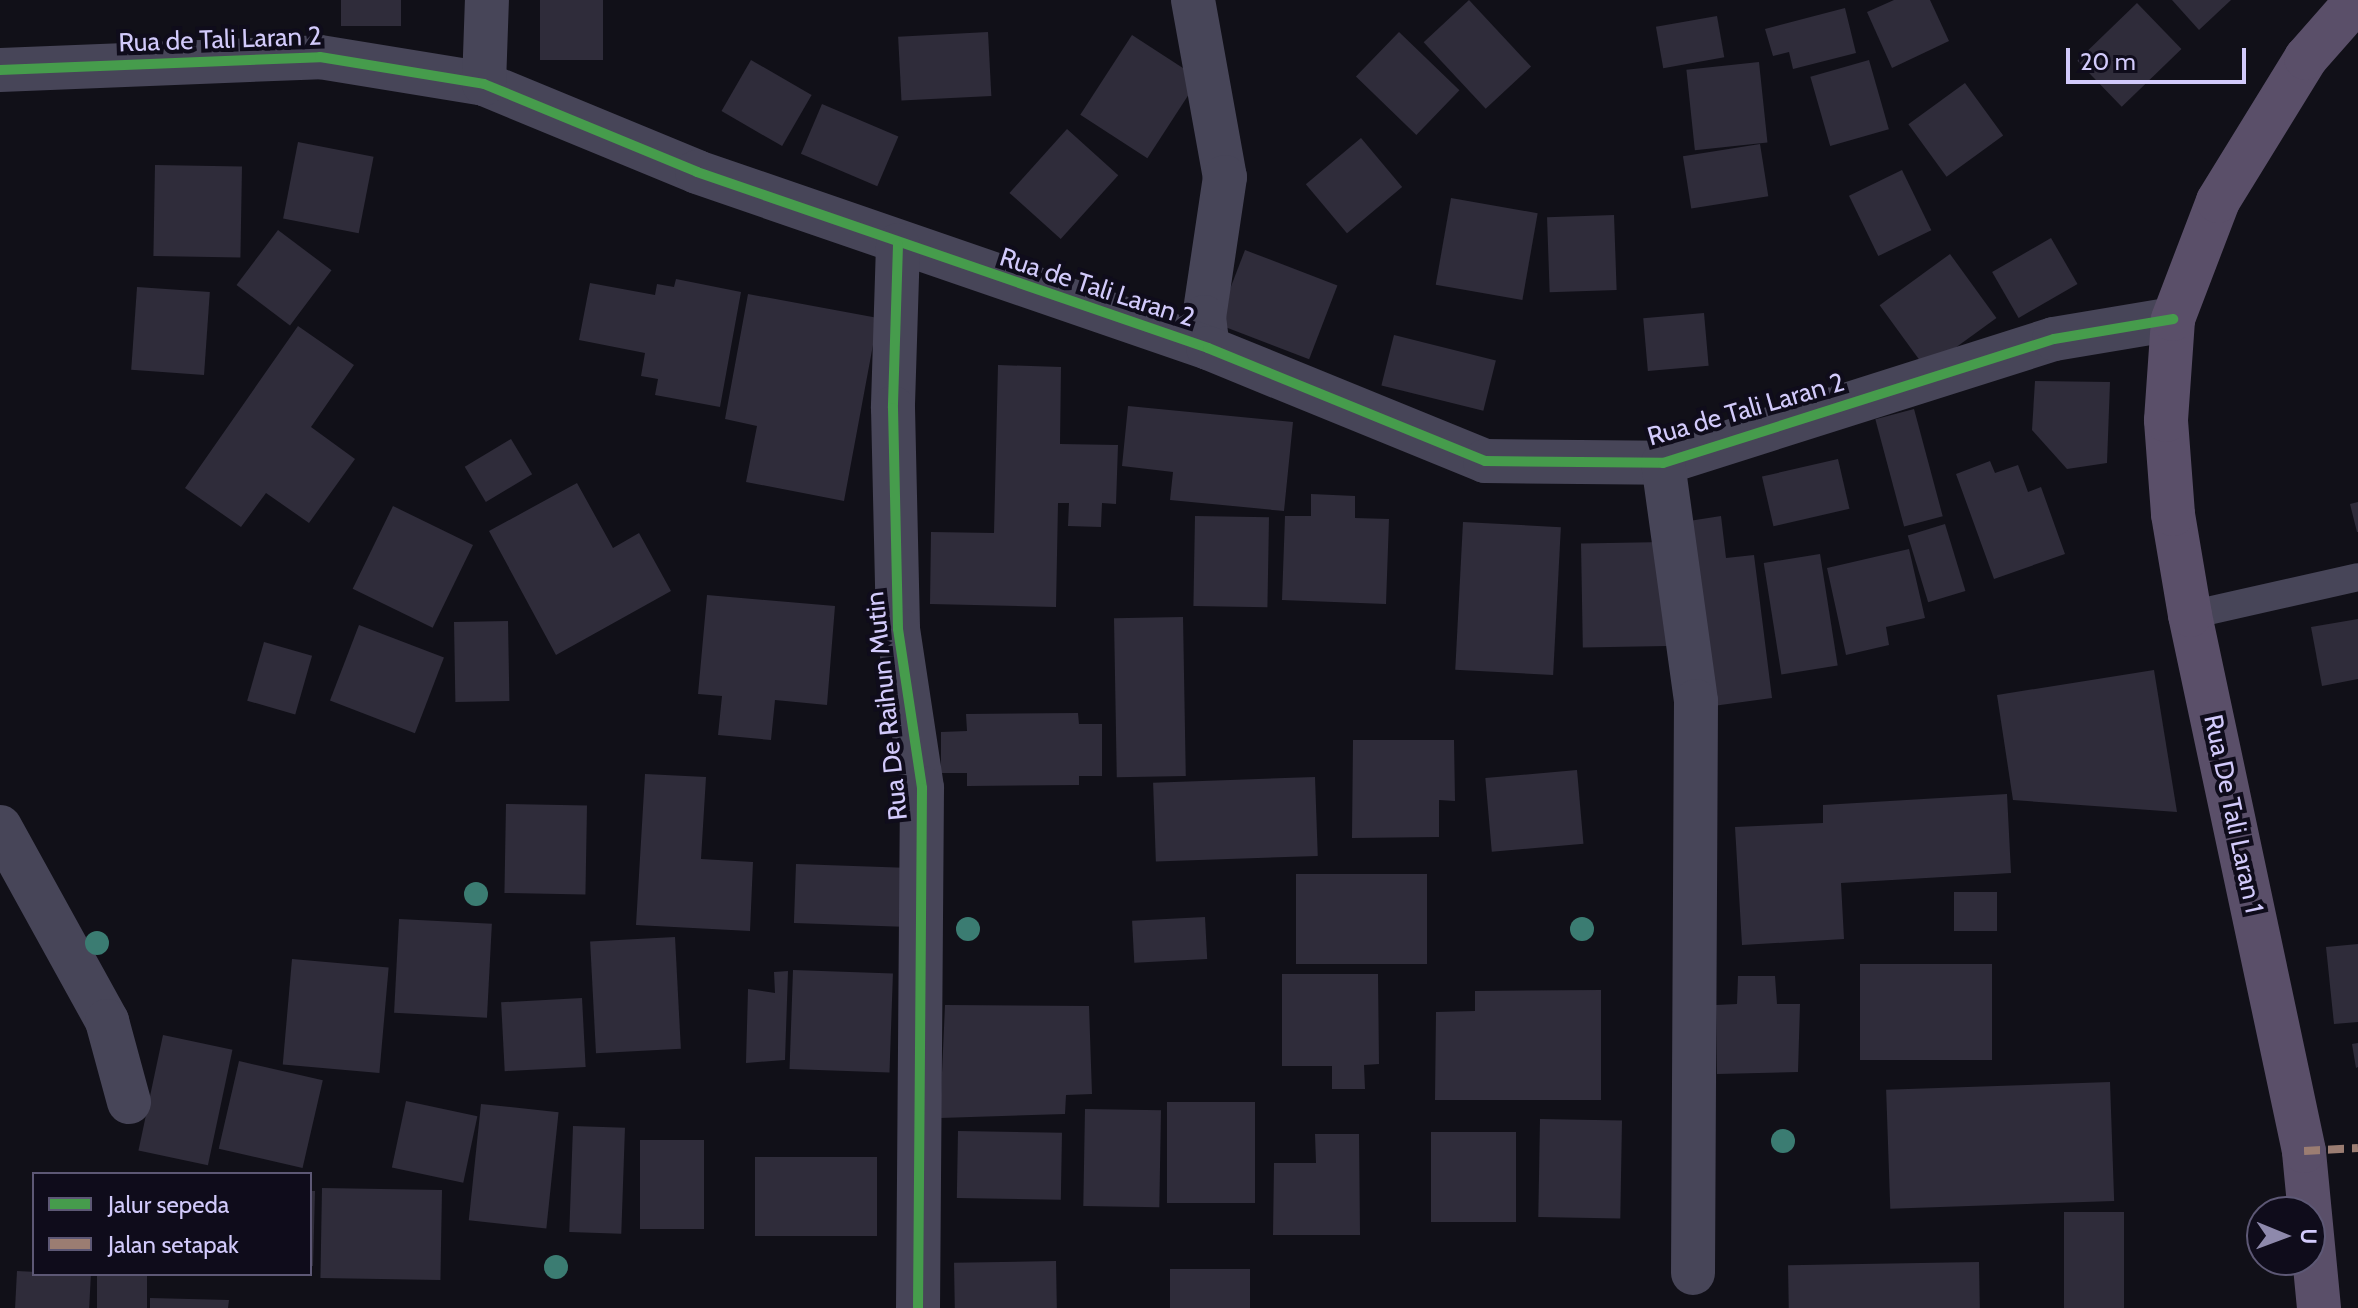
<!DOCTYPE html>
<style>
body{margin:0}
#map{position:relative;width:2358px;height:1308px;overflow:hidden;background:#111018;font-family:Cabin,sans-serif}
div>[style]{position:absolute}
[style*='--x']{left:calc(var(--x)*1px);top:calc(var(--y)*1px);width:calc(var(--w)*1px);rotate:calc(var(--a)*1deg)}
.building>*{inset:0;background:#2f2c3a;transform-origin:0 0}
.service>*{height:28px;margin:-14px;padding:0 14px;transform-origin:14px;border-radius:14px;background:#474558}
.minor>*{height:44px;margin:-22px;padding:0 22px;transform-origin:22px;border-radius:22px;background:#474558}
.primary>*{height:44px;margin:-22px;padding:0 22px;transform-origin:22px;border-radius:22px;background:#5a4f69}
.quiet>*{height:8px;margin-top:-4px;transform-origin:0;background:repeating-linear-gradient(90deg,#9b7d72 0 16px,transparent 0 24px)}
.cycleway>*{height:10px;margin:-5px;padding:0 5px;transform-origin:5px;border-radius:5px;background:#469c4c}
.trees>*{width:24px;height:24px;margin:-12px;border-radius:50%;background:#3b7c72}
span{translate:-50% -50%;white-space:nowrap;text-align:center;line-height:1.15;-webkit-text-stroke:8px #0f0c1b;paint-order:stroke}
.street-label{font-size:26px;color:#d2cafb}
.legend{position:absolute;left:32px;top:1172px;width:280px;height:104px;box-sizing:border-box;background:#0f0c1b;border:2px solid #5d5875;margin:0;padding:10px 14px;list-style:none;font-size:24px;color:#d2cafb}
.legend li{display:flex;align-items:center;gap:16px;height:40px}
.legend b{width:40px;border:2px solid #5d5875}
.north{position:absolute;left:2246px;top:1196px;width:80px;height:80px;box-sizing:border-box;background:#0f0c1b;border:2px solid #5d5875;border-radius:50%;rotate:91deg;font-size:22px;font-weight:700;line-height:32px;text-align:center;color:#d2cafb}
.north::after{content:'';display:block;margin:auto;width:28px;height:36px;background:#8e89ac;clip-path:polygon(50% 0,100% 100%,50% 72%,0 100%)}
.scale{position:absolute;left:2066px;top:48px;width:180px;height:36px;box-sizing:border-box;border:4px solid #d2cafb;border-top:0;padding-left:10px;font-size:24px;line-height:28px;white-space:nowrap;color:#d2cafb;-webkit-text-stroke:6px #0f0c1b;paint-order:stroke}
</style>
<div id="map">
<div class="building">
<i style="left:341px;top:0;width:60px;height:26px"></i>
<i style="left:540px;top:0;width:63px;height:60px"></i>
<i style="left:1469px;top:0;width:91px;height:62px;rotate:47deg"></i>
<i style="clip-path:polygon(1894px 0,1930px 0,1949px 41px,1892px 68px,1867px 12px)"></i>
<i style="clip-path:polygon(2172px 0,2231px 0,2199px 30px)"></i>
<i style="left:2137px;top:3px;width:64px;height:83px;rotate:46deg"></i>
<i style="clip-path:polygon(1845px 8px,1856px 53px,1793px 69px,1789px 52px,1773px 56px,1765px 29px)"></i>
<i style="left:1717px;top:16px;width:42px;height:62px;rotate:80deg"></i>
<i style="left:988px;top:32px;width:64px;height:90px;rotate:87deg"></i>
<i style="left:1399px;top:32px;width:84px;height:62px;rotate:44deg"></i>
<i style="left:1132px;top:35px;width:80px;height:95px;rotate:33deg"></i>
<i style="left:751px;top:60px;width:70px;height:59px;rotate:30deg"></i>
<i style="left:1869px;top:60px;width:72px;height:61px;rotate:74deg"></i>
<i style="left:1759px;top:62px;width:81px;height:73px;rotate:84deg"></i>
<i style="left:1965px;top:83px;width:65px;height:70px;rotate:54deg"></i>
<i style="left:822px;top:104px;width:83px;height:54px;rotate:23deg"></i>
<i style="left:1067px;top:129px;width:69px;height:86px;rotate:42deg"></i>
<i style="left:1361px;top:138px;width:64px;height:72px;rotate:50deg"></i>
<i style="left:298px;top:142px;width:77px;height:78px;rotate:11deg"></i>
<i style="left:1760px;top:144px;width:53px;height:78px;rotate:81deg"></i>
<i style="left:155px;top:165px;width:87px;height:91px;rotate:1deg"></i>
<i style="left:1902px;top:170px;width:67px;height:59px;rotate:64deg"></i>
<i style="left:1451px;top:198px;width:88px;height:88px;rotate:10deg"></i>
<i style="left:1614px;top:215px;width:75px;height:67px;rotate:88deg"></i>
<i style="left:278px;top:230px;width:67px;height:69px;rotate:37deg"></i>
<i style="left:2051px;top:238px;width:53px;height:68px;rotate:60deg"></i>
<i style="left:1245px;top:250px;width:99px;height:79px;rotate:21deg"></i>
<i style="left:1950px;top:254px;width:79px;height:87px;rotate:54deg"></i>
<i style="clip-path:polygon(676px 279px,741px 292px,720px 407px,655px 395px,658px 379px,641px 376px,645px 353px,579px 340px,590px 283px,655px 295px,657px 284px,674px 287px)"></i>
<i style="left:137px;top:287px;width:73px;height:83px;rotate:4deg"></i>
<i style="clip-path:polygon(748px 294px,878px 318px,844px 501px,746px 482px,757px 426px,725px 419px)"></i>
<i style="left:1704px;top:313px;width:53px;height:61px;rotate:85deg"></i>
<i style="clip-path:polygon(298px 326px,354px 365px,311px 427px,355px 459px,309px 523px,266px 493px,241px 527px,185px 488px)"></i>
<i style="left:1394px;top:335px;width:105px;height:52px;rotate:14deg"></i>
<i style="clip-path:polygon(998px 365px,1061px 367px,1060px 444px,1118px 445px,1116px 504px,1102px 503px,1101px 527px,1068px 526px,1069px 503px,1058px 503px,1056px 607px,930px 604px,931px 532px,994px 533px)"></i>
<i style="clip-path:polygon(2035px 381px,2110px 382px,2107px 463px,2067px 469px,2032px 430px)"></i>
<i style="clip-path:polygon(1128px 406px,1293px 422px,1284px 511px,1170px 500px,1173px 472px,1122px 466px)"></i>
<i style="left:1914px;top:409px;width:111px;height:40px;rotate:75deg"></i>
<i style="left:511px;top:439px;width:41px;height:54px;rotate:59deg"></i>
<i style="left:1838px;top:459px;width:51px;height:78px;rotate:77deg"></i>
<i style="clip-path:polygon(1990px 461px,1995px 473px,2018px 465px,2028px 492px,2041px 487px,2065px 554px,1994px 579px,1956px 474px)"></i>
<i style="clip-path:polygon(577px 483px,613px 548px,639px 533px,671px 591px,556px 655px,489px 531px)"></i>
<i style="clip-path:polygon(1311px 494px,1355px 496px,1355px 518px,1389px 519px,1386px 604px,1282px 600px,1285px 516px,1311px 516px)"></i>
<i style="clip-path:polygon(2358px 502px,2358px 532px,2357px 532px,2350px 504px)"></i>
<i style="left:393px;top:506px;width:89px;height:92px;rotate:26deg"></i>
<i style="left:1195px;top:516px;width:74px;height:90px;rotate:1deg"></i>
<i style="clip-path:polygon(1721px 516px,1726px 558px,1754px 555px,1772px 698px,1713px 706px,1689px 521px)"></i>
<i style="left:1463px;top:522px;width:98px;height:148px;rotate:3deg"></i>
<i style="left:1945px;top:524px;width:70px;height:39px;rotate:73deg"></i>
<i style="left:1665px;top:542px;width:104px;height:84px;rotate:89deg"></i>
<i style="clip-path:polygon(1909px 549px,1925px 618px,1886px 627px,1889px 645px,1846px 655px,1827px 568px)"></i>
<i style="left:1820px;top:554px;width:113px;height:57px;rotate:81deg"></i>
<i style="clip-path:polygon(707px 595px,835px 606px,827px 705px,775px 700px,771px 740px,718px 735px,722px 696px,698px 694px)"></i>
<i style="left:1183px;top:617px;width:159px;height:69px;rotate:89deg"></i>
<i style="clip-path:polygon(2358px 619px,2358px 679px,2322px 686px,2311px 627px)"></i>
<i style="left:508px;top:621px;width:80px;height:54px;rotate:89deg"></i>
<i style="left:359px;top:625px;width:91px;height:81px;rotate:21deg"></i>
<i style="left:264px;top:642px;width:50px;height:61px;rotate:16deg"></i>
<i style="clip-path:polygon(2154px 670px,2177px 812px,2013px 800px,1997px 695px)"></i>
<i style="clip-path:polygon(1078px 713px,1079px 724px,1102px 724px,1102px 776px,1079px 776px,1079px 785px,967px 786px,967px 773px,941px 773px,941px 732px,967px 731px,966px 714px)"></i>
<i style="clip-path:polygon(1353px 740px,1454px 740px,1455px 801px,1439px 800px,1439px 837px,1352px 838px)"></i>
<i style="left:1577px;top:770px;width:74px;height:92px;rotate:85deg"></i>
<i style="clip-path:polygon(645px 774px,706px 777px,701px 859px,753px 862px,750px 931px,636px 925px)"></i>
<i style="left:1315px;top:777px;width:79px;height:162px;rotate:88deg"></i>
<i style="clip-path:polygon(2007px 794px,2011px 873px,1841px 883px,1844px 939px,1742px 945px,1735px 827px,1823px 823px,1823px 805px)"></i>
<i style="left:506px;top:804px;width:81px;height:89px;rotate:1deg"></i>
<i style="left:796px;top:864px;width:108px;height:59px;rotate:2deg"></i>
<i style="left:1296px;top:874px;width:131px;height:90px"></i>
<i style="left:1997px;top:892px;width:39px;height:43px;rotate:90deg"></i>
<i style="left:1205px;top:917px;width:42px;height:73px;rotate:87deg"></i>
<i style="left:399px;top:919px;width:93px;height:94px;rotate:3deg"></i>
<i style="left:675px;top:937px;width:112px;height:85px;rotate:87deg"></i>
<i style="clip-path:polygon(2358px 944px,2358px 1022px,2334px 1024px,2326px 947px)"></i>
<i style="left:292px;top:959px;width:97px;height:106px;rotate:5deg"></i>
<i style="left:1860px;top:964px;width:132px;height:96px"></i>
<i style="left:793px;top:970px;width:100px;height:99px;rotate:2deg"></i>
<i style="clip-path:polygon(788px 971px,785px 1060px,746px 1063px,748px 989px,775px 993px,774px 972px)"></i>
<i style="clip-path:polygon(1282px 974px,1378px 974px,1379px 1064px,1364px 1065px,1365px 1089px,1332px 1089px,1332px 1066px,1282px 1066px)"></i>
<i style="clip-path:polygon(1738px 976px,1775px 976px,1777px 1004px,1800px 1004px,1798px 1072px,1717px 1074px,1716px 1005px,1737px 1004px)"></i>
<i style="clip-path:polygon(1601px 990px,1601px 1100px,1435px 1100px,1436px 1012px,1475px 1011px,1475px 991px)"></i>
<i style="left:582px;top:998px;width:69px;height:81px;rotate:87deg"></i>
<i style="clip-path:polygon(945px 1005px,1089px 1006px,1092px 1094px,1066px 1095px,1065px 1114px,940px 1118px)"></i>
<i style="left:163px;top:1035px;width:71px;height:118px;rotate:12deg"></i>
<i style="clip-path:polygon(2358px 1043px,2358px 1067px,2356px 1068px,2352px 1044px)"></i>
<i style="left:239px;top:1061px;width:86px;height:90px;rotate:13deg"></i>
<i style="left:2110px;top:1082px;width:119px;height:224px;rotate:88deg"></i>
<i style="left:406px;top:1101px;width:73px;height:68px;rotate:12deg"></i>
<i style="left:1167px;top:1102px;width:88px;height:101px"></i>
<i style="left:481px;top:1104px;width:78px;height:117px;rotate:6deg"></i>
<i style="left:1085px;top:1109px;width:76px;height:97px;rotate:1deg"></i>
<i style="left:1540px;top:1119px;width:82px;height:98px;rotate:1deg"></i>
<i style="left:573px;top:1126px;width:52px;height:106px;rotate:2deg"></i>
<i style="left:958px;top:1131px;width:104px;height:67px;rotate:1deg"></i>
<i style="left:1516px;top:1132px;width:90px;height:85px;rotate:90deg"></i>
<i style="clip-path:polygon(1315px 1134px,1359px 1134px,1360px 1235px,1273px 1235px,1274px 1163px,1316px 1163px)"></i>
<i style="left:640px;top:1140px;width:64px;height:89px"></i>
<i style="left:755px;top:1157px;width:122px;height:79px"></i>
<i style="left:322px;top:1188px;width:120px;height:90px;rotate:1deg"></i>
<i style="clip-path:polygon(310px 1191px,315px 1191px,313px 1266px,310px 1266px)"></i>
<i style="left:2064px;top:1212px;width:60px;height:96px"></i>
<i style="left:1056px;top:1261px;width:47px;height:102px;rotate:89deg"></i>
<i style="left:1979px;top:1262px;width:46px;height:191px;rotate:89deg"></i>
<i style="left:1170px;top:1269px;width:80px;height:39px"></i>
<i style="left:17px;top:1271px;width:74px;height:37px;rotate:3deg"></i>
<i style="left:97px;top:1274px;width:50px;height:34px"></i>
<i style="clip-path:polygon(150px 1298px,229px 1300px,228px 1308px,150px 1308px)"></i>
</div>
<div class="service">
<i style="--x:2190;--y:615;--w:172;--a:-12.7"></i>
</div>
<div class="minor">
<i style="--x:1193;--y:0;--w:180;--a:79.8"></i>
<i style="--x:1225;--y:177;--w:142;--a:98.5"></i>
<i style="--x:1204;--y:317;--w:31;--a:83"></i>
<i style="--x:0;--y:70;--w:320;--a:-2.3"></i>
<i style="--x:320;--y:57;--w:166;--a:9.3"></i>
<i style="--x:484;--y:84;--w:230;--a:22.4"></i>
<i style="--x:697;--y:172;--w:540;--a:19"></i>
<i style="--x:1208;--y:348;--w:299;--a:22.2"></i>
<i style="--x:1485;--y:461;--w:178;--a:0.6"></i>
<i style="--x:1663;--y:463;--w:410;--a:-17.6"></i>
<i style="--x:2054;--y:339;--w:121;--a:-9.5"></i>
<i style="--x:484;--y:84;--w:84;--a:-88"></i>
<i style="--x:898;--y:245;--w:163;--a:91.8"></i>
<i style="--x:893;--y:408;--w:221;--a:88.7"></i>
<i style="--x:898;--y:629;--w:161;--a:81.4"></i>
<i style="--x:922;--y:788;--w:520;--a:90.44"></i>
<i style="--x:1663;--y:463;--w:240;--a:82.1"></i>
<i style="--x:1696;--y:701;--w:572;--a:90.3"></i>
<i style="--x:0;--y:827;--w:222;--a:61.1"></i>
<i style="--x:107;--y:1021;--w:84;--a:74.8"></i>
</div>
<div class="primary">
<i style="--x:2319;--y:1308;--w:158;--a:-95.5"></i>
<i style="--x:2304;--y:1151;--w:548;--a:-102.01"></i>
<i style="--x:2190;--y:615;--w:102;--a:-99.6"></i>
<i style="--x:2173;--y:514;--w:94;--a:-94.3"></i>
<i style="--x:2166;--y:420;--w:101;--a:-86"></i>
<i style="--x:2173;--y:319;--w:126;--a:-69.1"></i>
<i style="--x:2218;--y:201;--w:168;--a:-58.4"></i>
<i style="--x:2306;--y:58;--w:77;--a:-48.7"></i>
</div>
<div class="quiet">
<i style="--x:2304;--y:1151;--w:54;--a:-3.2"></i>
</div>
<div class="cycleway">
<i style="--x:0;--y:70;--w:320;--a:-2.3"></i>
<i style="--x:320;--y:57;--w:166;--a:9.3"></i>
<i style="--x:484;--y:84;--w:230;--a:22.4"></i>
<i style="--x:697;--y:172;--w:540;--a:19"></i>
<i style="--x:1208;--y:348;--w:299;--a:22.2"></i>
<i style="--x:1485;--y:461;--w:178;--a:0.6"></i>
<i style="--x:1663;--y:463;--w:410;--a:-17.6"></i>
<i style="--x:2054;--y:339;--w:121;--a:-9.5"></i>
<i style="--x:898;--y:245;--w:163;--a:91.8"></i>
<i style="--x:893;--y:408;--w:221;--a:88.7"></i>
<i style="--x:898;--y:629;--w:161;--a:81.4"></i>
<i style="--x:922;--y:788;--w:520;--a:90.44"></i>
</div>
<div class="trees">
<i style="left:476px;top:894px"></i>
<i style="left:968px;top:929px"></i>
<i style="left:1582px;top:929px"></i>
<i style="left:97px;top:943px"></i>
<i style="left:1783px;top:1141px"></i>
<i style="left:556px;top:1267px"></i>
</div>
<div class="street-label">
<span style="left:220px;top:40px;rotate:-2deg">Rua de Tali Laran 2</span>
<span style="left:1097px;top:288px;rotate:18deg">Rua de Tali Laran 2</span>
<span style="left:1746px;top:410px;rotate:-16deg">Rua de Tali Laran 2</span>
<span style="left:887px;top:706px;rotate:-96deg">Rua De Raihun Mutin</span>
<span style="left:2233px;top:814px;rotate:78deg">Rua De Tali Laran 1</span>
</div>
<ul class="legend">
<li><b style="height:10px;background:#469c4c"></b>Jalur sepeda</li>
<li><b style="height:10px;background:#9b7d72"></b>Jalan setapak</li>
</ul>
<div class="north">U</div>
<div class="scale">20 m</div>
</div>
